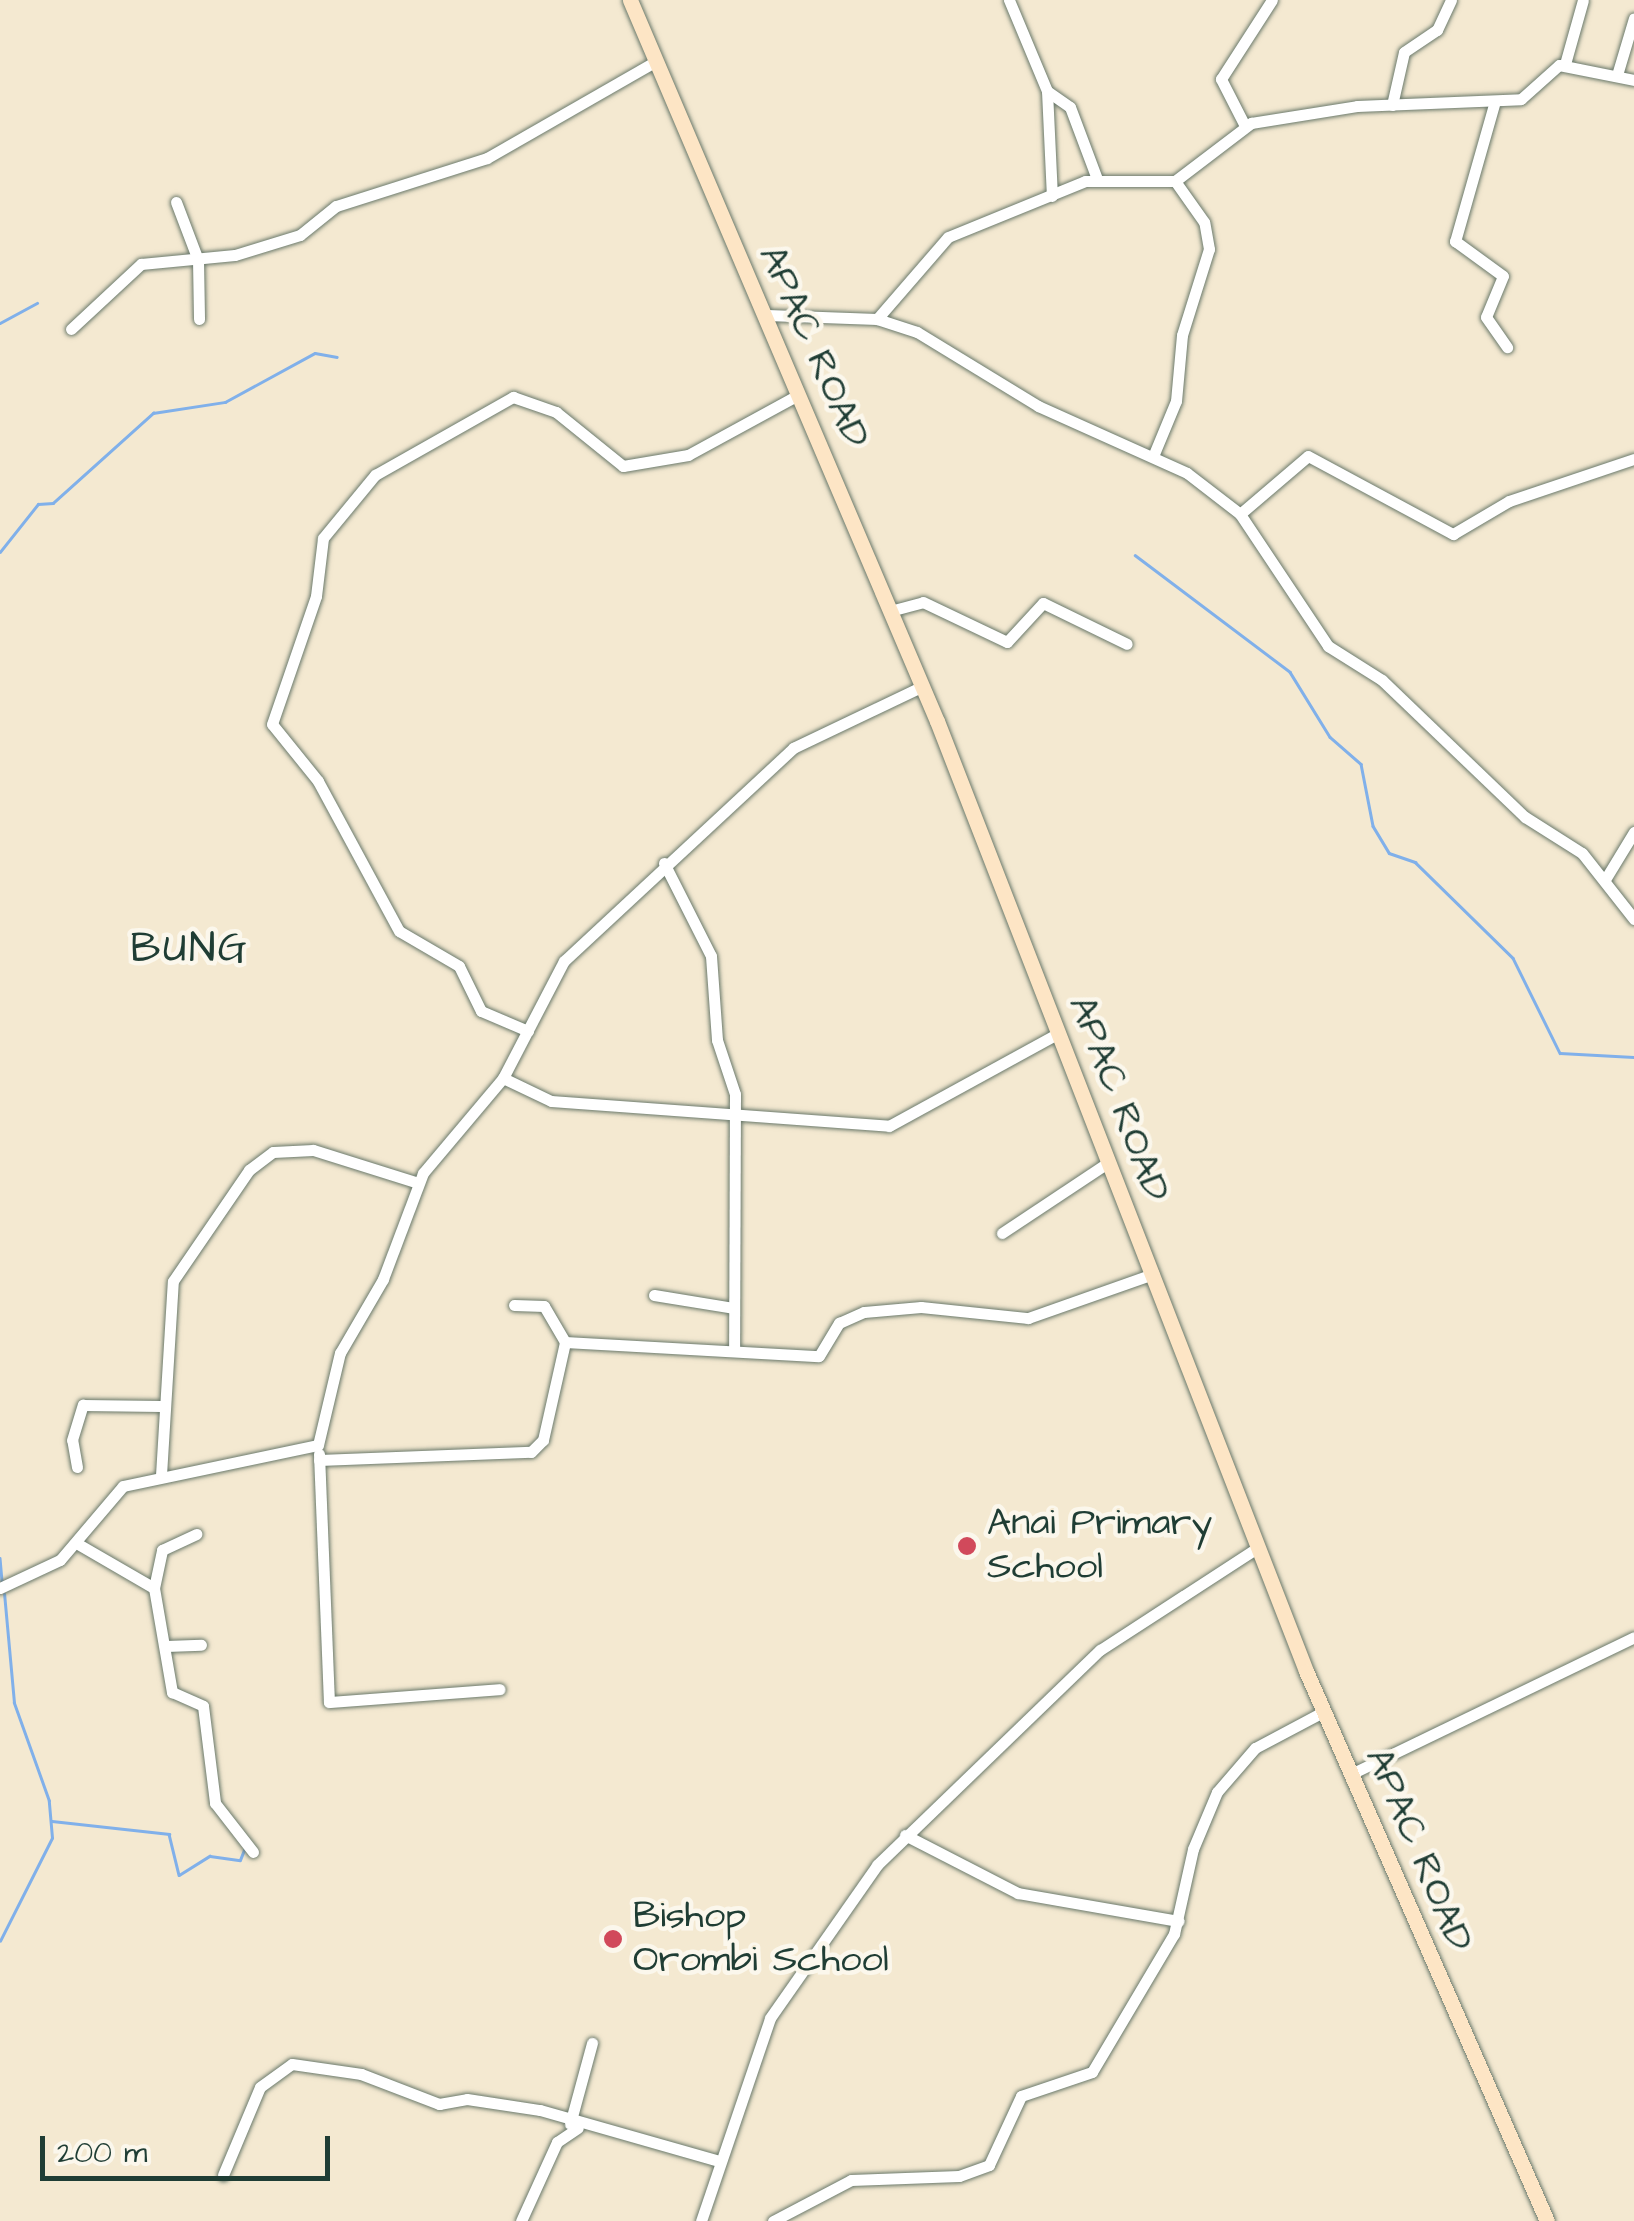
<!DOCTYPE html>
<style>
body{margin:0}
#map{position:relative;width:1634px;height:2221px;overflow:hidden;background:#f4e9d1;font-family:"Architects Daughter",sans-serif}
div>[style]{position:absolute}
[style*='--x']{left:calc(var(--x)*1px);top:calc(var(--y)*1px);width:calc(var(--w)*1px);rotate:calc(var(--a)*1deg)}
.stream>*{height:2.5px;margin:-1.25px;padding:0 1.25px;transform-origin:1.25px;border-radius:1.25px;background:#80b0ea}
.roads{filter:drop-shadow(0 0 2px #6a796b) drop-shadow(0 0 2px #6a796b)}
.minor>*{height:11px;margin:-5.5px;padding:0 5.5px;transform-origin:5.5px;border-radius:5.5px;background:#fff}
.secondary>*{height:15px;margin:-7.5px;padding:0 7.5px;transform-origin:7.5px;border-radius:7.5px;background:#fde5c5}
.dots>*{width:28px;height:28px;translate:-50% -50%;box-sizing:border-box;border:5px solid #fbf7ec;border-radius:50%}
span{translate:-50% -50%;white-space:nowrap;text-align:center;line-height:1.15;-webkit-text-stroke:9px #fbf7ec;paint-order:stroke}
.street-label{font-size:38px;color:#1f3d34}
.poi-label{font-size:38px;color:#1f3d34}
.left{translate:0 -50%;text-align:left}
.quarter-label{font-size:42px;color:#1f3d34;letter-spacing:2.5px}
.scale{position:absolute;left:40px;top:2136px;width:290px;height:45px;box-sizing:border-box;border:5px solid #1f3d34;border-top:0;padding-left:12px;font-size:30px;line-height:35px;white-space:nowrap;color:#1f3d34;-webkit-text-stroke:8px #fbf7ec;paint-order:stroke}
</style>
<div id="map">
<div class="stream">
<i style="--x:0;--y:323;--w:42;--a:-28.4"></i>
<i style="--x:0;--y:552;--w:61;--a:-51.6"></i>
<i style="--x:38;--y:504;--w:15;--a:-4"></i>
<i style="--x:53;--y:503;--w:135;--a:-42"></i>
<i style="--x:153;--y:413;--w:73;--a:-8.7"></i>
<i style="--x:225;--y:402;--w:102;--a:-28.6"></i>
<i style="--x:315;--y:353;--w:22;--a:10"></i>
<i style="--x:1135;--y:555;--w:194;--a:37"></i>
<i style="--x:1290;--y:672;--w:76;--a:58.4"></i>
<i style="--x:1330;--y:737;--w:41;--a:41.1"></i>
<i style="--x:1361;--y:764;--w:63;--a:79"></i>
<i style="--x:1373;--y:826;--w:31;--a:59"></i>
<i style="--x:1389;--y:853;--w:28;--a:19"></i>
<i style="--x:1415;--y:862;--w:137;--a:44.4"></i>
<i style="--x:1513;--y:958;--w:106;--a:63.7"></i>
<i style="--x:1560;--y:1053;--w:74;--a:3.1"></i>
<i style="--x:0;--y:1558;--w:23;--a:85"></i>
<i style="--x:52;--y:1821;--w:118;--a:6.3"></i>
<i style="--x:169;--y:1834;--w:42;--a:76.3"></i>
<i style="--x:179;--y:1875;--w:36;--a:-32"></i>
<i style="--x:210;--y:1856;--w:30;--a:8"></i>
<i style="--x:240;--y:1860;--w:11;--a:-68"></i>
<i style="--x:0;--y:1941;--w:115;--a:-63.2"></i>
<i style="--x:52;--y:1838;--w:37;--a:-95"></i>
<i style="--x:49;--y:1801;--w:104;--a:-109.7"></i>
<i style="--x:14;--y:1703;--w:109;--a:-95.2"></i>
</div>
<div class="roads">
<div class="minor">
<i style="--x:1009;--y:0;--w:99;--a:67.3"></i>
<i style="--x:1047;--y:91;--w:105;--a:87.3"></i>
<i style="--x:1565;--y:64;--w:66;--a:-74.3"></i>
<i style="--x:1617;--y:75;--w:59;--a:-73.4"></i>
<i style="--x:1047;--y:91;--w:28;--a:35"></i>
<i style="--x:1070;--y:107;--w:77;--a:69.4"></i>
<i style="--x:1495;--y:101;--w:146;--a:105.9"></i>
<i style="--x:1455;--y:241;--w:59;--a:36.1"></i>
<i style="--x:1503;--y:276;--w:44;--a:112.5"></i>
<i style="--x:1486;--y:317;--w:37;--a:55"></i>
<i style="--x:1392;--y:105;--w:54;--a:-77.2"></i>
<i style="--x:1404;--y:52;--w:40;--a:-34"></i>
<i style="--x:1437;--y:30;--w:33;--a:-65"></i>
<i style="--x:1245;--y:126;--w:53;--a:-117.1"></i>
<i style="--x:1221;--y:79;--w:94;--a:-57.2"></i>
<i style="--x:176;--y:202;--w:62;--a:69.2"></i>
<i style="--x:198;--y:260;--w:59;--a:89"></i>
<i style="--x:767;--y:315;--w:110;--a:2.1"></i>
<i style="--x:877;--y:319;--w:42;--a:18"></i>
<i style="--x:917;--y:332;--w:142;--a:31.4"></i>
<i style="--x:1038;--y:406;--w:163;--a:24.2"></i>
<i style="--x:1187;--y:473;--w:67;--a:37.7"></i>
<i style="--x:1240;--y:514;--w:159;--a:56.3"></i>
<i style="--x:1328;--y:646;--w:64;--a:32.2"></i>
<i style="--x:1382;--y:680;--w:198;--a:43.8"></i>
<i style="--x:1525;--y:817;--w:67;--a:32.3"></i>
<i style="--x:1582;--y:853;--w:84;--a:51.8"></i>
<i style="--x:877;--y:319;--w:108;--a:-49.1"></i>
<i style="--x:948;--y:237;--w:148;--a:-22.2"></i>
<i style="--x:1085;--y:181;--w:90;--a:0"></i>
<i style="--x:1175;--y:181;--w:96;--a:-37.3"></i>
<i style="--x:1251;--y:123;--w:107;--a:-9.1"></i>
<i style="--x:1357;--y:106;--w:164;--a:-2.4"></i>
<i style="--x:1521;--y:99;--w:51;--a:-41.8"></i>
<i style="--x:1559;--y:65;--w:76;--a:11.3"></i>
<i style="--x:71;--y:329;--w:96;--a:-42.9"></i>
<i style="--x:141;--y:264;--w:94;--a:-5.5"></i>
<i style="--x:235;--y:255;--w:68;--a:-17.1"></i>
<i style="--x:300;--y:235;--w:46;--a:-38.9"></i>
<i style="--x:336;--y:206;--w:158;--a:-17.6"></i>
<i style="--x:487;--y:158;--w:191;--a:-29.8"></i>
<i style="--x:1154;--y:454;--w:57;--a:-67.5"></i>
<i style="--x:1176;--y:401;--w:66;--a:-84.8"></i>
<i style="--x:1182;--y:335;--w:90;--a:-72.6"></i>
<i style="--x:1209;--y:249;--w:27;--a:-100"></i>
<i style="--x:1204;--y:222;--w:50;--a:-125.3"></i>
<i style="--x:1240;--y:514;--w:89;--a:-40.5"></i>
<i style="--x:1308;--y:456;--w:165;--a:28.3"></i>
<i style="--x:1453;--y:534;--w:65;--a:-30.5"></i>
<i style="--x:1509;--y:501;--w:132;--a:-18.6"></i>
<i style="--x:890;--y:611;--w:34;--a:-15"></i>
<i style="--x:923;--y:602;--w:93;--a:25.5"></i>
<i style="--x:1007;--y:642;--w:53;--a:-47.3"></i>
<i style="--x:1043;--y:603;--w:93;--a:26"></i>
<i style="--x:664;--y:863;--w:104;--a:63.2"></i>
<i style="--x:711;--y:956;--w:84;--a:85.9"></i>
<i style="--x:717;--y:1040;--w:57;--a:71.6"></i>
<i style="--x:735;--y:1094;--w:256;--a:90.2"></i>
<i style="--x:1606;--y:878;--w:54;--a:-58.7"></i>
<i style="--x:528;--y:1031;--w:51;--a:-156.9"></i>
<i style="--x:481;--y:1011;--w:50;--a:-116.1"></i>
<i style="--x:459;--y:966;--w:69;--a:-149.7"></i>
<i style="--x:399;--y:931;--w:170;--a:-118.4"></i>
<i style="--x:318;--y:781;--w:73;--a:-128.9"></i>
<i style="--x:272;--y:724;--w:135;--a:-71"></i>
<i style="--x:316;--y:596;--w:58;--a:-83.1"></i>
<i style="--x:323;--y:538;--w:82;--a:-50.5"></i>
<i style="--x:375;--y:475;--w:159;--a:-29.5"></i>
<i style="--x:513;--y:397;--w:46;--a:19.2"></i>
<i style="--x:556;--y:412;--w:86;--a:38.9"></i>
<i style="--x:623;--y:466;--w:66;--a:-9.6"></i>
<i style="--x:688;--y:455;--w:125;--a:-28.6"></i>
<i style="--x:503;--y:1078;--w:53;--a:25.6"></i>
<i style="--x:551;--y:1101;--w:339;--a:4.2"></i>
<i style="--x:889;--y:1126;--w:194;--a:-28.7"></i>
<i style="--x:1002;--y:1233;--w:128;--a:-33.6"></i>
<i style="--x:654;--y:1295;--w:80;--a:9.3"></i>
<i style="--x:514;--y:1305;--w:30;--a:2"></i>
<i style="--x:544;--y:1306;--w:42;--a:59.7"></i>
<i style="--x:319;--y:1454;--w:248;--a:87.7"></i>
<i style="--x:329;--y:1702;--w:171;--a:-4.3"></i>
<i style="--x:319;--y:1460;--w:212;--a:-2.2"></i>
<i style="--x:531;--y:1452;--w:17;--a:-45"></i>
<i style="--x:543;--y:1440;--w:100;--a:-77.3"></i>
<i style="--x:565;--y:1342;--w:254;--a:3.2"></i>
<i style="--x:819;--y:1356;--w:39;--a:-59"></i>
<i style="--x:839;--y:1323;--w:27;--a:-24"></i>
<i style="--x:864;--y:1312;--w:57;--a:-5"></i>
<i style="--x:921;--y:1307;--w:108;--a:5.9"></i>
<i style="--x:1028;--y:1318;--w:133;--a:-19.4"></i>
<i style="--x:77;--y:1467;--w:27;--a:-100"></i>
<i style="--x:72;--y:1440;--w:37;--a:-73"></i>
<i style="--x:83;--y:1405;--w:78;--a:0.7"></i>
<i style="--x:161;--y:1475;--w:194;--a:-86.5"></i>
<i style="--x:173;--y:1281;--w:135;--a:-55.6"></i>
<i style="--x:249;--y:1170;--w:30;--a:-37"></i>
<i style="--x:273;--y:1152;--w:40;--a:-2.9"></i>
<i style="--x:313;--y:1150;--w:110;--a:17.4"></i>
<i style="--x:78;--y:1544;--w:88;--a:30.1"></i>
<i style="--x:154;--y:1588;--w:106;--a:80.2"></i>
<i style="--x:172;--y:1692;--w:34;--a:24"></i>
<i style="--x:203;--y:1706;--w:98;--a:82.9"></i>
<i style="--x:215;--y:1803;--w:62;--a:52.2"></i>
<i style="--x:0;--y:1588;--w:66;--a:-25"></i>
<i style="--x:60;--y:1560;--w:97;--a:-49.6"></i>
<i style="--x:123;--y:1486;--w:199;--a:-11.9"></i>
<i style="--x:318;--y:1445;--w:95;--a:-76.6"></i>
<i style="--x:340;--y:1353;--w:86;--a:-59.8"></i>
<i style="--x:383;--y:1279;--w:113;--a:-69.3"></i>
<i style="--x:423;--y:1173;--w:124;--a:-49.9"></i>
<i style="--x:503;--y:1078;--w:132;--a:-62.5"></i>
<i style="--x:564;--y:961;--w:313;--a:-42.9"></i>
<i style="--x:793;--y:748;--w:144;--a:-25.5"></i>
<i style="--x:154;--y:1588;--w:39;--a:-78"></i>
<i style="--x:162;--y:1550;--w:38;--a:-25"></i>
<i style="--x:166;--y:1646;--w:35;--a:-2"></i>
<i style="--x:1351;--y:1774;--w:314;--a:-25.8"></i>
<i style="--x:905;--y:1835;--w:127;--a:27.2"></i>
<i style="--x:1018;--y:1893;--w:163;--a:9.9"></i>
<i style="--x:570;--y:2124;--w:84;--a:-74.8"></i>
<i style="--x:223;--y:2175;--w:95;--a:-67.2"></i>
<i style="--x:260;--y:2087;--w:39;--a:-36"></i>
<i style="--x:292;--y:2064;--w:70;--a:8.2"></i>
<i style="--x:361;--y:2074;--w:84;--a:21"></i>
<i style="--x:439;--y:2104;--w:28;--a:-10"></i>
<i style="--x:467;--y:2099;--w:74;--a:8.6"></i>
<i style="--x:540;--y:2110;--w:183;--a:15.9"></i>
<i style="--x:521;--y:2221;--w:87;--a:-65.5"></i>
<i style="--x:557;--y:2142;--w:25;--a:-34"></i>
<i style="--x:701;--y:2221;--w:214;--a:-71.2"></i>
<i style="--x:770;--y:2018;--w:187;--a:-55"></i>
<i style="--x:877;--y:1865;--w:310;--a:-44"></i>
<i style="--x:1100;--y:1650;--w:187;--a:-33"></i>
<i style="--x:773;--y:2221;--w:88;--a:-27.7"></i>
<i style="--x:851;--y:2180;--w:108;--a:-2.1"></i>
<i style="--x:959;--y:2176;--w:32;--a:-20"></i>
<i style="--x:989;--y:2165;--w:76;--a:-65.1"></i>
<i style="--x:1021;--y:2096;--w:75;--a:-18.7"></i>
<i style="--x:1092;--y:2072;--w:161;--a:-59.3"></i>
<i style="--x:1174;--y:1934;--w:87;--a:-77.4"></i>
<i style="--x:1193;--y:1849;--w:62;--a:-67.2"></i>
<i style="--x:1217;--y:1792;--w:58;--a:-49.2"></i>
<i style="--x:1255;--y:1748;--w:77;--a:-27.9"></i>
</div>
<div class="secondary">
<i style="--x:630;--y:0;--w:784;--a:66.94"></i>
<i style="--x:937;--y:721;--w:1019;--a:68.77"></i>
<i style="--x:1306;--y:1671;--w:600;--a:66.34"></i>
</div>
</div>
<div class="dots">
<i style="left:967px;top:1546px;background:#d1495b"></i>
<i style="left:613px;top:1939px;background:#d1495b"></i>
</div>
<div class="street-label">
<span style="left:813px;top:347px;rotate:66deg">APAC ROAD</span>
<span style="left:1118px;top:1099px;rotate:69deg">APAC ROAD</span>
<span style="left:1418px;top:1850px;rotate:67deg">APAC ROAD</span>
</div>
<div class="poi-label">
<span class="left" style="left:987px;top:1546px">Anai Primary<br>School</span>
<span class="left" style="left:633px;top:1939px">Bishop<br>Orombi School</span>
</div>
<div class="quarter-label">
<span style="left:190px;top:949px">BUNG</span>
</div>
<div class="scale">200 m</div>
</div>
